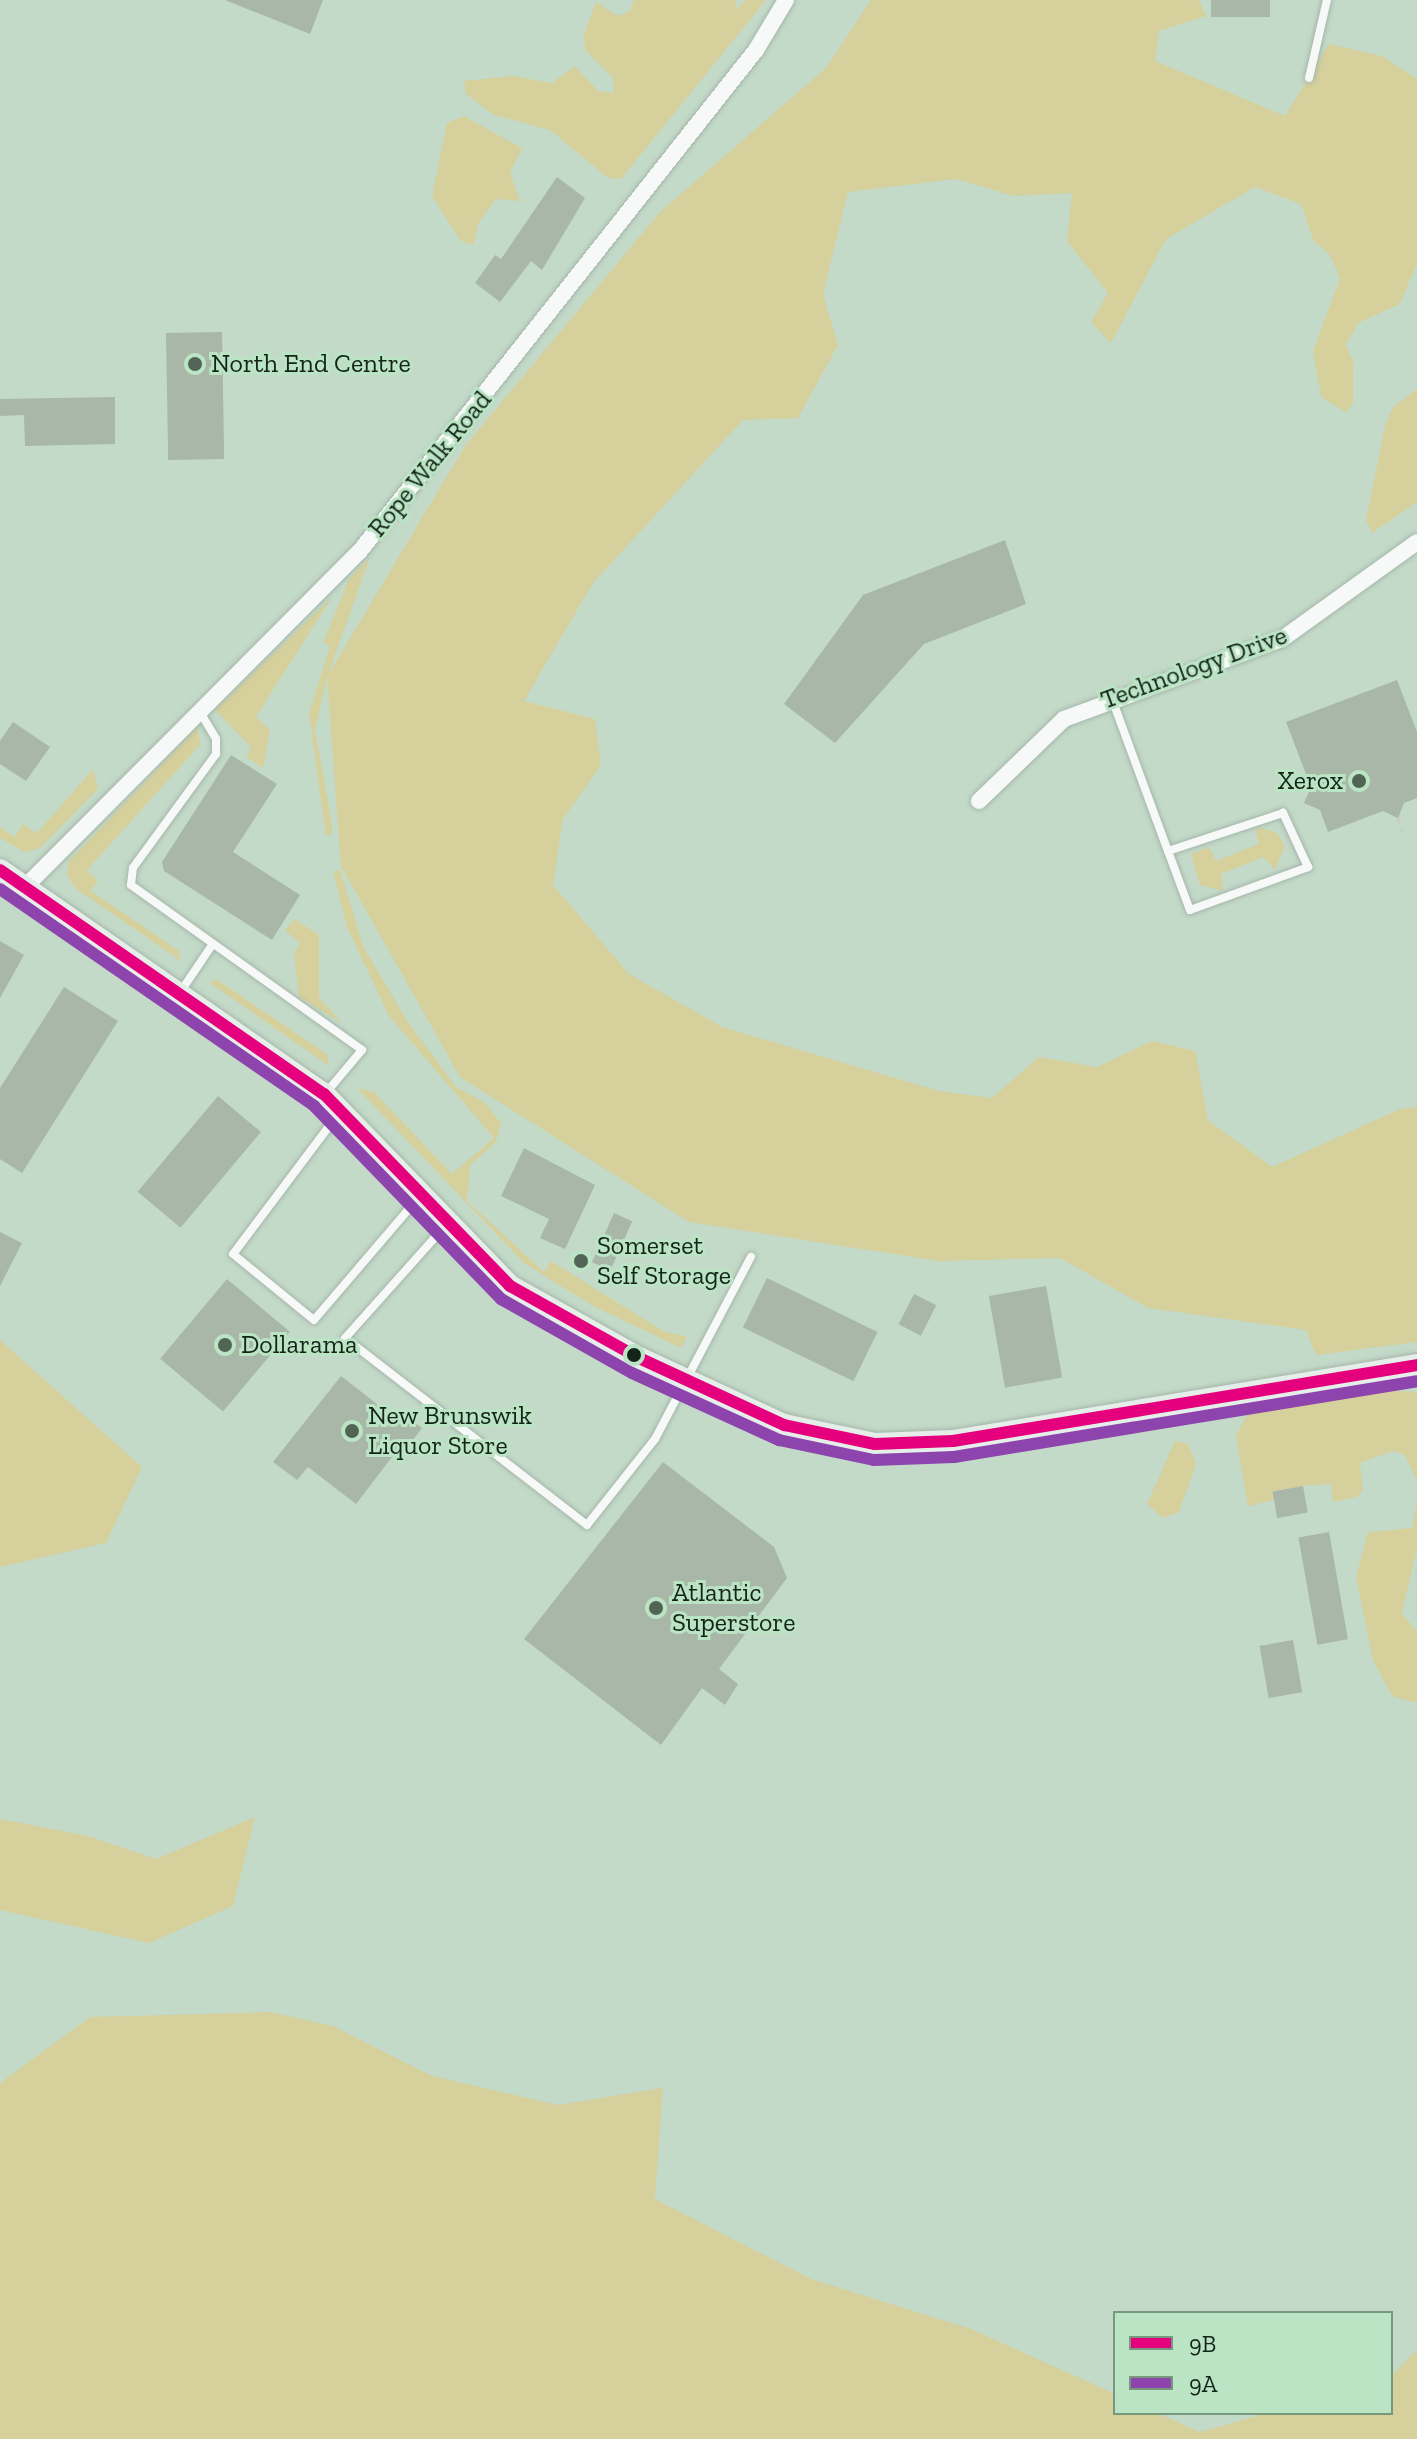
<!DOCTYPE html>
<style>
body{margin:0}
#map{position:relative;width:1417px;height:2439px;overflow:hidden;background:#c4dac9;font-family:"Zilla Slab",serif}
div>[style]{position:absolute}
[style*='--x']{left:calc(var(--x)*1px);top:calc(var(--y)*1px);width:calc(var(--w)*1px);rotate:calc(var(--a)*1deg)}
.green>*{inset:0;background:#d5d09c}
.building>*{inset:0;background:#a8b7a7;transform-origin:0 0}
.path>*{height:3px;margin-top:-1.5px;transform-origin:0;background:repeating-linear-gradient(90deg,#c7cec9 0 6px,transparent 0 10px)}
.roads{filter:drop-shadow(0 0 2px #a5b7aa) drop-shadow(0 0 2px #a5b7aa)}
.service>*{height:8px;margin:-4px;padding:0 4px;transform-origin:4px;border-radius:4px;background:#f6f9f7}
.minor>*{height:16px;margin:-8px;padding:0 8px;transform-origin:8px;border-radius:8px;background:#f6f9f7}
.secondary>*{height:22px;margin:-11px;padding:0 11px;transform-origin:11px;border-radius:11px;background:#e5eee8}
.bus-1>*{height:12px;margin:-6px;padding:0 6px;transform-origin:6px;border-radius:6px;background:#e5007d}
.bus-2>*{height:12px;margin:-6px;padding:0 6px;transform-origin:6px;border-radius:6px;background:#8e44ad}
.dots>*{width:22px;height:22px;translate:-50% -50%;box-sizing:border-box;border:4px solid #bae4c4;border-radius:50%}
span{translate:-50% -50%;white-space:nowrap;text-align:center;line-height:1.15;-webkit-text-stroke:6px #bae4c4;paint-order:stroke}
.poi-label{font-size:26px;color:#142418}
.left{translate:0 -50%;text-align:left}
.right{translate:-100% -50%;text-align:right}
.street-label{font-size:26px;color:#142418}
.legend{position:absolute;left:1113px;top:2311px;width:280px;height:104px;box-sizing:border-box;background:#bae4c4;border:2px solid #78977f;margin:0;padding:10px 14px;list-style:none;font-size:24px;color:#142418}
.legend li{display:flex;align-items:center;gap:16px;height:40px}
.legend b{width:40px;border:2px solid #78977f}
</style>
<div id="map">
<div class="green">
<i style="clip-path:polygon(634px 0,736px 0,735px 11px,745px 0,766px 0,621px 179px,608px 178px,550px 130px,494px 115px,466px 94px,464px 81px,513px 76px,552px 83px,575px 66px,598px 91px,614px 93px,613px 78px,585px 50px,584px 34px,596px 2px,618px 16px,630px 11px)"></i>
<i style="clip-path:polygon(871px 0,1199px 0,1206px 16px,1159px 31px,1155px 61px,1285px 116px,1329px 44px,1382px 56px,1417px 79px,1417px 263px,1400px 304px,1358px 323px,1346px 345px,1353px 361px,1353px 404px,1346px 412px,1321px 397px,1313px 351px,1340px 279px,1330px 255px,1313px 240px,1301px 204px,1255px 187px,1166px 239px,1111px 343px,1091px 322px,1108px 293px,1067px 241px,1072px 193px,1014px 196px,956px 179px,848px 192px,823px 294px,838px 345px,798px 418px,743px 420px,593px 583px,524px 701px,595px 719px,601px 765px,563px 819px,553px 885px,629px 974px,722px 1027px,939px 1091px,992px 1098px,1039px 1057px,1097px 1067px,1152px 1041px,1195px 1051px,1208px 1120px,1272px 1167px,1400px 1109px,1417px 1107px,1417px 1342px,1316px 1355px,1306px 1330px,1148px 1308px,1060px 1258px,939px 1261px,689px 1222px,460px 1077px,341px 866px,327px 677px,315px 730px,332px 824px,332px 834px,326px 836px,309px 714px,330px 646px,323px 643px,349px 579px,370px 557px,328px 675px,465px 446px,660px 212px,827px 67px)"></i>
<i style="clip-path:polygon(464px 116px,522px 148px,510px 173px,520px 201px,496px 199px,479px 222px,473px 245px,461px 241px,432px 196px,447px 123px)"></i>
<i style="clip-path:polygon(1417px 389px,1417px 502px,1372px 533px,1366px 521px,1385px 426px,1393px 407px)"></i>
<i style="clip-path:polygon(332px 597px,256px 717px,270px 730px,263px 768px,246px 757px,251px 747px,215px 710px)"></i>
<i style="clip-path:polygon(198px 727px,200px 745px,87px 870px,98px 881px,91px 891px,179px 951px,181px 961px,75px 888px,67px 875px,69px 861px)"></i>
<i style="clip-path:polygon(93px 769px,98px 789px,40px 848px,25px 852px,0 838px,0 827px,15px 837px,23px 824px,37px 833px)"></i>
<i style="clip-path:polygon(1262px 828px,1277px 833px,1285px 845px,1275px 870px,1264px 857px,1221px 874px,1223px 891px,1200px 885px,1191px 854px,1209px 847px,1216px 861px,1259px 844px,1255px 830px)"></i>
<i style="clip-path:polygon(340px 870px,364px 948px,408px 1022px,456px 1087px,484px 1102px,501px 1123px,496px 1142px,470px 1165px,467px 1201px,544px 1272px,551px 1261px,663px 1331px,687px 1337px,681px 1348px,593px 1306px,524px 1263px,357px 1088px,374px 1092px,452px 1174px,494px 1138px,389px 1016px,347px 927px,333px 871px)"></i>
<i style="clip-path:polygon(294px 919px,319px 935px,319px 997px,342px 1023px,299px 997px,294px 953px,301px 943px,285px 931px)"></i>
<i style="clip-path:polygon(216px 979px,327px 1054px,329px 1066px,210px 983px)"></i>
<i style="clip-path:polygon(0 1340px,142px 1467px,106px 1543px,0 1567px)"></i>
<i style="clip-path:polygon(1380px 1390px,1417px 1392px,1417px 1481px,1405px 1455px,1393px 1451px,1360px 1463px,1363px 1490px,1357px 1497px,1333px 1502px,1331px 1484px,1303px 1486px,1273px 1491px,1274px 1500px,1248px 1506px,1236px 1436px,1247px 1415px,1264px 1406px)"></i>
<i style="clip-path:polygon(1175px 1441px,1188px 1444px,1196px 1464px,1179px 1512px,1163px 1518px,1147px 1504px)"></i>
<i style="clip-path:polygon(1417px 1499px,1417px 1549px,1402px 1613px,1417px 1632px,1417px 1701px,1412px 1702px,1392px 1696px,1373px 1660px,1356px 1577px,1368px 1532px,1412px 1528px)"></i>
<i style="clip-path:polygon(255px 1817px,233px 1906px,149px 1943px,0 1910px,0 1819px,88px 1836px,156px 1859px)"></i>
<i style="clip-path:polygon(270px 2012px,333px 2026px,432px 2076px,558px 2105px,663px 2088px,655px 2199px,811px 2279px,971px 2329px,1115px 2394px,1115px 2413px,1157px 2413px,1200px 2432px,1267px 2413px,1391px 2413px,1391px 2376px,1417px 2350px,1417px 2439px,0 2439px,0 2083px,90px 2017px)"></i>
</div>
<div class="building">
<i style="clip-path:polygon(225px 0,323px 0,310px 34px)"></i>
<i style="left:1211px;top:0;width:59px;height:17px"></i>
<i style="clip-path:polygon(557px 177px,585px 198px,542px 270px,531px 261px,500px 302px,475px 283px,495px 255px,501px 259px)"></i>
<i style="left:222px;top:332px;width:127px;height:56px;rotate:89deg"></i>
<i style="clip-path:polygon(115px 397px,115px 444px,25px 446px,24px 415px,0 416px,0 399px)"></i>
<i style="clip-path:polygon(1005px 540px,1026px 604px,924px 644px,835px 743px,784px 704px,863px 595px)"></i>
<i style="clip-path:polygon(1397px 680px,1417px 732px,1417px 798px,1404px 803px,1398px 818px,1383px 811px,1328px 832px,1320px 810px,1304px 803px,1311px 787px,1286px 722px)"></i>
<i style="clip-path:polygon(13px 722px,50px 747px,26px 781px,0 764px,0 741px)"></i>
<i style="clip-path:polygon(231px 755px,277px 784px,233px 852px,300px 895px,272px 940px,164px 871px,162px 862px)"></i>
<i style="clip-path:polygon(0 941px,24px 955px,0 998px)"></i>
<i style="clip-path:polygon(64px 987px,118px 1021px,22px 1173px,0 1159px,0 1088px)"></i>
<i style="left:218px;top:1096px;width:56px;height:125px;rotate:40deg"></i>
<i style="clip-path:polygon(524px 1148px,595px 1185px,565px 1249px,540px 1238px,549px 1219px,501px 1196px)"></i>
<i style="left:614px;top:1213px;width:20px;height:54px;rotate:24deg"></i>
<i style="clip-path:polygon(0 1232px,22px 1243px,0 1286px)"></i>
<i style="left:767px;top:1278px;width:123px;height:55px;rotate:26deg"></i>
<i style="left:227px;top:1279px;width:82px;height:104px;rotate:40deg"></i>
<i style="left:1046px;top:1286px;width:93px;height:58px;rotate:80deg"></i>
<i style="left:914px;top:1294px;width:25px;height:34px;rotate:27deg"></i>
<i style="clip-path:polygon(341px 1376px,400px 1422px,406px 1416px,422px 1428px,407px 1448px,402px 1444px,356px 1504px,308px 1467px,297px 1480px,273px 1462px)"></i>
<i style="clip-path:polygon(663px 1462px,774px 1547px,787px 1578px,719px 1669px,738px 1684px,725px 1705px,702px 1688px,661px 1745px,524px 1639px)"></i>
<i style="left:1303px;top:1486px;width:27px;height:31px;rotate:80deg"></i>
<i style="left:1329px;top:1532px;width:109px;height:31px;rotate:80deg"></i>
<i style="left:1293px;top:1640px;width:53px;height:34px;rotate:80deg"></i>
</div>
<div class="path">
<i style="--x:1398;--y:818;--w:15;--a:70"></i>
<i style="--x:1417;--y:1569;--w:50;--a:90"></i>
</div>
<div class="roads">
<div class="service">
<i style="--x:1309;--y:78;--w:80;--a:-77"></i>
<i style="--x:1112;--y:699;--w:162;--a:69.8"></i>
<i style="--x:1168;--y:851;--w:63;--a:69.6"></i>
<i style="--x:1190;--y:910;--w:126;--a:-20"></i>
<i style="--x:1308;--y:867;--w:60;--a:-114.8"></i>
<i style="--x:1283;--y:813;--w:121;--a:161.7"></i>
<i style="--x:200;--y:712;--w:31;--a:59"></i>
<i style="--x:216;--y:739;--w:15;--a:90"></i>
<i style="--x:216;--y:754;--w:141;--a:126.1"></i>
<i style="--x:133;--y:868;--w:17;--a:97"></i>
<i style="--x:131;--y:885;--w:284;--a:35.5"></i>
<i style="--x:362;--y:1050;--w:57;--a:130.1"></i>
<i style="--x:181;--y:991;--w:55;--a:-56"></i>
<i style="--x:339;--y:1113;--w:176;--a:126.9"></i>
<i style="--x:233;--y:1254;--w:104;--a:39.2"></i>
<i style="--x:314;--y:1320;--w:162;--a:-49.5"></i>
<i style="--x:447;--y:1224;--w:153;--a:131.8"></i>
<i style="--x:345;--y:1338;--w:306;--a:37.7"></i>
<i style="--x:587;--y:1525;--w:110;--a:-51.7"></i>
<i style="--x:655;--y:1439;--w:206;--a:-62.2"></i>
</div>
<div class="minor">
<i style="--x:979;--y:801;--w:118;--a:-44"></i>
<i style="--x:1064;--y:719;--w:232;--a:-20.2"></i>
<i style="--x:1282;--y:639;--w:166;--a:-35.7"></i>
<i style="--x:25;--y:887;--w:474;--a:-45.1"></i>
<i style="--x:360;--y:551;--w:639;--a:-51.68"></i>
<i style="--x:756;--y:50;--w:58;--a:-59"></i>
</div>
<div class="secondary">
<i style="--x:0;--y:870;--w:394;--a:34.7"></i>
<i style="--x:324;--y:1094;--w:267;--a:45.9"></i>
<i style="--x:510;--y:1286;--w:148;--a:29.2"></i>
<i style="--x:639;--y:1358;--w:160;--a:24.8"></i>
<i style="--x:784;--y:1425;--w:93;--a:11.8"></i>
<i style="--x:875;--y:1444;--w:78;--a:-2.2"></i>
<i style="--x:953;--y:1441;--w:470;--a:-9.3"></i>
</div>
</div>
<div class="bus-1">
<i style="--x:0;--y:870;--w:394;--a:34.7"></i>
<i style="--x:324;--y:1094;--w:267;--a:45.9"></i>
<i style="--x:510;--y:1286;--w:148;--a:29.2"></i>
<i style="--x:639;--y:1358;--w:160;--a:24.8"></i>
<i style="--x:784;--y:1425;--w:93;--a:11.8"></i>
<i style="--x:875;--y:1444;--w:78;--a:-2.2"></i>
<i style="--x:953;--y:1441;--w:470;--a:-9.3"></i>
</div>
<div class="bus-2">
<i style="--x:0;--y:889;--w:382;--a:34.6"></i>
<i style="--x:314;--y:1106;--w:269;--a:45.9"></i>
<i style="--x:501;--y:1299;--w:150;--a:29.5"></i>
<i style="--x:632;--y:1373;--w:162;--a:24.5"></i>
<i style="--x:779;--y:1440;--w:97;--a:11.9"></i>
<i style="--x:874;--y:1460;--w:80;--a:-2.1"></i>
<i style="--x:954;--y:1457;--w:469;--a:-9.3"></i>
</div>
<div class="dots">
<i style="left:195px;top:364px;background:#526456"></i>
<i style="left:1359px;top:781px;background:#526456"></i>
<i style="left:581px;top:1261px;background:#526456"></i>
<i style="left:225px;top:1345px;background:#526456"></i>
<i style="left:634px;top:1355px;background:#142418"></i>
<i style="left:352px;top:1431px;background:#526456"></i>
<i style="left:656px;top:1608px;background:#526456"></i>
</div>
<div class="poi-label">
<span class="left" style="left:211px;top:364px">North End Centre</span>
<span class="right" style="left:1343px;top:781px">Xerox</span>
<span class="left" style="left:597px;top:1261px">Somerset<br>Self Storage</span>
<span class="left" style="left:241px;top:1345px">Dollarama</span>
<span class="left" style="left:368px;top:1431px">New Brunswik<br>Liquor Store</span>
<span class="left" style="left:672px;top:1608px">Atlantic<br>Superstore</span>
</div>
<div class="street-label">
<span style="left:430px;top:464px;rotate:-51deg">Rope Walk Road</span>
<span style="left:1194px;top:668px;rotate:-20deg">Technology Drive</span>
</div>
<ul class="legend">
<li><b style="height:10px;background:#e5007d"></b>9B</li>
<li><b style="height:10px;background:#8e44ad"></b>9A</li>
</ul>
</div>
